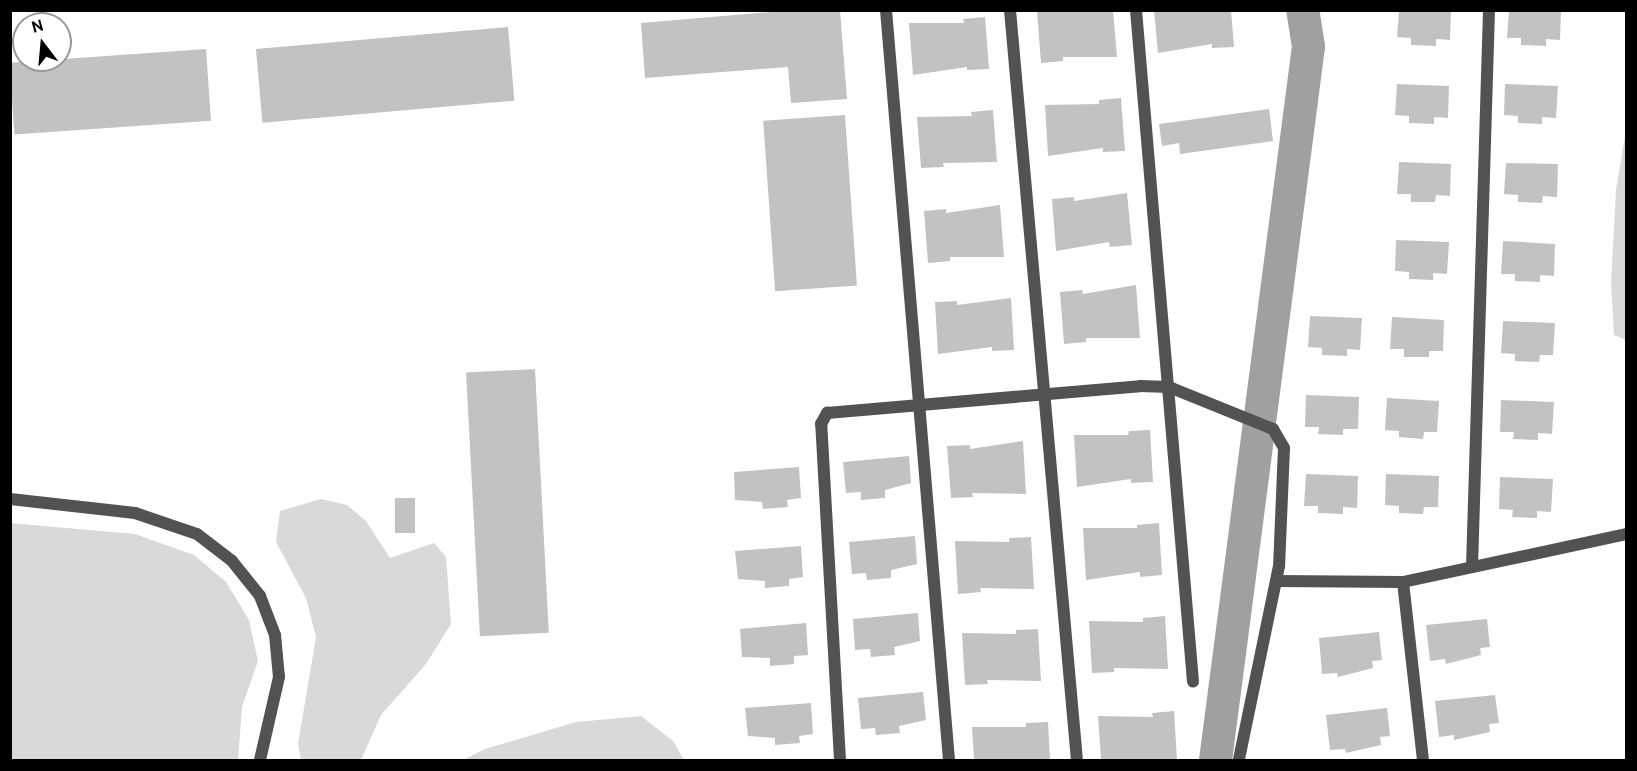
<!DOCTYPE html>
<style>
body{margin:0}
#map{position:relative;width:1637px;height:771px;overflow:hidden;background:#fff;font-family:Cabin,sans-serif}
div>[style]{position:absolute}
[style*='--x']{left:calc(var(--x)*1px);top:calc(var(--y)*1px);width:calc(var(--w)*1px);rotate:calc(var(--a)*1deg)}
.green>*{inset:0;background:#d9d9d9}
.canal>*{height:33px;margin:-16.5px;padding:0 16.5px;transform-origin:16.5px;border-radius:16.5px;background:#a0a0a0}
.building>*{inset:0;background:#c2c2c2;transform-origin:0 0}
.street>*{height:12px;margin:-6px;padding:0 6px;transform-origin:6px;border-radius:6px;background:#525252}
span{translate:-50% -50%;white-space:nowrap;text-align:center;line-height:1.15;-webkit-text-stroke:5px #fff;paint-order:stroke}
.frame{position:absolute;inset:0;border:12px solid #000;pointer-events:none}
.north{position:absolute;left:12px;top:12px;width:60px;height:60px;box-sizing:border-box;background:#fff;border:2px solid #999;border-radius:50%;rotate:344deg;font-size:16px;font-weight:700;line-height:24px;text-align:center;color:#000}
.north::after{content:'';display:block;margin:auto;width:21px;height:27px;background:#000;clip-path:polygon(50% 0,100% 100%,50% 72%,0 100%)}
</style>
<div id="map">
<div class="green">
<i style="clip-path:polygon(1626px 130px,1626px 340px,1614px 335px,1611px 284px,1616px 190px)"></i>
<i style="clip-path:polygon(321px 499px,347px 505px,366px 521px,390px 558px,434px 543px,446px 557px,451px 624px,426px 664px,381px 715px,361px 760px,301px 760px,298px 744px,316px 637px,306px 598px,276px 542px,280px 511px)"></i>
<i style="clip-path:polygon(10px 523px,135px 534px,194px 555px,226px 582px,249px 620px,258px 661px,242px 707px,238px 760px,11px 760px)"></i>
<i style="clip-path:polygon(641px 716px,673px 741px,684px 760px,463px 760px,485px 749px,576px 722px)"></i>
</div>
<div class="canal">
<i style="--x:1215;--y:760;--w:720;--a:-82.58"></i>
<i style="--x:1308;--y:46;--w:36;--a:-99"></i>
</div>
<div class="building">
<i style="clip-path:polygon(795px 10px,840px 10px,847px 99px,791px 103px,788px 67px,645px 78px,641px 23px)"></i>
<i style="clip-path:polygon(1059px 10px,1113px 10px,1117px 57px,1063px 57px,1063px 61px,1041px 63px,1037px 11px)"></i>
<i style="clip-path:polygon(1154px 10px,1231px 10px,1234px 47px,1212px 48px,1212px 44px,1158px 53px)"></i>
<i style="clip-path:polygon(1399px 10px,1451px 10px,1450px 40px,1436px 39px,1436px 46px,1411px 45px,1411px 38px,1397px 37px)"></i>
<i style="clip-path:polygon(1509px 10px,1561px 10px,1560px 40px,1546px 39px,1546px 46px,1521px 45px,1521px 38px,1507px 38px)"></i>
<i style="clip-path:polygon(985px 17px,989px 69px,967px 70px,967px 67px,913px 75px,909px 23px,964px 23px,963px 19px)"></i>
<i style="left:508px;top:27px;width:74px;height:253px;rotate:85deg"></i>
<i style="left:206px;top:49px;width:72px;height:197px;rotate:86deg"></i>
<i style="clip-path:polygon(1397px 84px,1449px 86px,1448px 118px,1434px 117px,1434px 124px,1409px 123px,1409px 116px,1395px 115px)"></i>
<i style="clip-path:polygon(1505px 84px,1558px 86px,1556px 118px,1542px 117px,1542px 124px,1518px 123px,1518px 116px,1504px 115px)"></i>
<i style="clip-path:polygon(1121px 98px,1125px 151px,1103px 152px,1103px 148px,1048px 156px,1045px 105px,1099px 104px,1099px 100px)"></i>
<i style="clip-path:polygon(1269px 109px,1273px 141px,1180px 154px,1179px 143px,1162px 146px,1159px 124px)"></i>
<i style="clip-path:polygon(993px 110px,997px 162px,943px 163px,944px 167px,921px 168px,917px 117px,972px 116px,971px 112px)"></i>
<i style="left:845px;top:115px;width:171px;height:82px;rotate:86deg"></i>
<i style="clip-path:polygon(1399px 162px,1451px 164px,1450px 196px,1436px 195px,1435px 202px,1411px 202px,1411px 194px,1397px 194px)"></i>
<i style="clip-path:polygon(1506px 163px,1558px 164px,1557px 197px,1543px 196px,1542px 203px,1518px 202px,1518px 195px,1504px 194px)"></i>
<i style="clip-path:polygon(1127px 193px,1132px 245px,1110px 247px,1109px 242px,1056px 251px,1052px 199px,1074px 197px,1074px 201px)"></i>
<i style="clip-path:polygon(1000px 205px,1004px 257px,950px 257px,950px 261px,928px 263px,924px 211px,946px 209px,946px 213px)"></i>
<i style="clip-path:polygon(1396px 240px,1449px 242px,1447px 274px,1433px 273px,1433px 280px,1409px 279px,1409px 272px,1395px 271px)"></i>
<i style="clip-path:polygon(1503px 241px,1555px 244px,1554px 276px,1540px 275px,1540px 282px,1515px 281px,1515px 274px,1501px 274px)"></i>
<i style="clip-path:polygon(1136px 285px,1140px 338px,1086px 338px,1086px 342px,1064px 344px,1060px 292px,1082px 290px,1083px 294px)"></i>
<i style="clip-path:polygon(1011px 298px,1014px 350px,992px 351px,992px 347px,938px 354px,935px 302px,957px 301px,957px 305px)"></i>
<i style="clip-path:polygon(1310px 316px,1362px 318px,1360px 350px,1347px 349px,1347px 356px,1322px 355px,1322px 348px,1308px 347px)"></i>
<i style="clip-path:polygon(1392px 317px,1444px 320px,1443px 351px,1429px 351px,1429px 357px,1404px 357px,1404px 349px,1390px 349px)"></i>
<i style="clip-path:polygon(1503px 321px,1555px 323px,1553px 355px,1540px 355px,1539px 362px,1515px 361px,1515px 354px,1501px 353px)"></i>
<i style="left:535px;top:369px;width:264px;height:69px;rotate:87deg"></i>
<i style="clip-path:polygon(1306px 395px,1359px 397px,1358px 429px,1343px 429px,1343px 435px,1318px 434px,1319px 427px,1305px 427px)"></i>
<i style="clip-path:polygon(1387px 398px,1439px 401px,1437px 432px,1424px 432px,1423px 439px,1399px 437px,1399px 431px,1385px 430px)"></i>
<i style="clip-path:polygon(1501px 400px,1554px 402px,1552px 434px,1538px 433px,1538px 440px,1513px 439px,1514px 432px,1500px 432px)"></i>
<i style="clip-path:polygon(1150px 430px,1153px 482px,1131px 483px,1131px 479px,1077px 487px,1074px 435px,1128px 435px,1129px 431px)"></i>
<i style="clip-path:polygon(1023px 441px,1026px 494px,972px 493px,973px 497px,951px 498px,947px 446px,970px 445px,970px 449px)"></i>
<i style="clip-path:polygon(909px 456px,911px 483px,885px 490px,885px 498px,861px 500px,861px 492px,846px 493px,843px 462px)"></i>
<i style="clip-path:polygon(799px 467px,801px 498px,787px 500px,788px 507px,763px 509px,762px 502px,735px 500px,734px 472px)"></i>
<i style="clip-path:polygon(1306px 474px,1358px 476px,1357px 508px,1343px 507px,1343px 514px,1318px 513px,1318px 506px,1304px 506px)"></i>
<i style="clip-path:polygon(1386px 474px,1439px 476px,1438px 507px,1424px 507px,1423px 514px,1399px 513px,1399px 506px,1385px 505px)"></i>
<i style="clip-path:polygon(1500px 477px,1553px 479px,1551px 512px,1537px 511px,1537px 518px,1512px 517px,1513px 510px,1499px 509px)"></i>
<i style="left:395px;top:498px;width:20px;height:35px"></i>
<i style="clip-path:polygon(1159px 523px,1162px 575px,1140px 577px,1140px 572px,1086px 580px,1083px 528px,1137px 528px,1137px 525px)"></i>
<i style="clip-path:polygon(915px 536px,917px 564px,891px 570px,891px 578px,867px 580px,866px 573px,852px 574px,849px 542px)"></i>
<i style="clip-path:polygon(1031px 537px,1034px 589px,980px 588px,981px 592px,958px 594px,955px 541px,1009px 542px,1009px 538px)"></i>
<i style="clip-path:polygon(801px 546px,803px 577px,789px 579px,789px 586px,765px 588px,765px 581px,738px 579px,735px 551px)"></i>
<i style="clip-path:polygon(918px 613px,920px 641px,894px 647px,895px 655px,871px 657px,870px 649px,855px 650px,853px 619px)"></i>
<i style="clip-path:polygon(1165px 616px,1168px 669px,1114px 668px,1114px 672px,1092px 673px,1089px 621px,1143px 622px,1143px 618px)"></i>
<i style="clip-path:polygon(1487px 619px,1490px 647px,1480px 648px,1481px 655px,1446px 664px,1445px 659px,1430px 661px,1426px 625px)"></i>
<i style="clip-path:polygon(806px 623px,808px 655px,794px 656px,794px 664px,770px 666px,770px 658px,742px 657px,740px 629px)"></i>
<i style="clip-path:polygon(1038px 629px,1041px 681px,987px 680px,988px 684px,965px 685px,962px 633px,1016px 634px,1016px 630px)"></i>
<i style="clip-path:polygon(1379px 632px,1382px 660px,1372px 661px,1373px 668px,1338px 677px,1337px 673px,1322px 674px,1319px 638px)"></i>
<i style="clip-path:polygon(923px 692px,926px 720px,899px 726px,900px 733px,876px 735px,875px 728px,861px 729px,858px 698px)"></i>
<i style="clip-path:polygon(1495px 695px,1499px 723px,1489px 724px,1490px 732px,1454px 740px,1454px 735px,1439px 737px,1435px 701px)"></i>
<i style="clip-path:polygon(811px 703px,813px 734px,799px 736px,800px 743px,775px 745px,775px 738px,748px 736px,745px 708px)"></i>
<i style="clip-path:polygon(1387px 708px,1390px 736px,1380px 737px,1381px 745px,1346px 753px,1345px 749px,1330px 750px,1326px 715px)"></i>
<i style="clip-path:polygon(1174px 711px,1177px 760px,1101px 760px,1098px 716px,1153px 717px,1152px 713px)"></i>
<i style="clip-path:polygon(1048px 722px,1050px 760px,974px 760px,972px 727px,1026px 727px,1026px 723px)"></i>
</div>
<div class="street">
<i style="--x:886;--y:10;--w:753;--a:85.2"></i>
<i style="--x:1010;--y:10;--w:753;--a:84.9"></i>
<i style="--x:1136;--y:10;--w:674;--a:85.15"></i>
<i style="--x:10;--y:499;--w:126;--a:6.4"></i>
<i style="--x:135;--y:513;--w:65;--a:18.7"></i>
<i style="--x:197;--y:534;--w:44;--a:37.6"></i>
<i style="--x:232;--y:561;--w:45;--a:51.3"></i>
<i style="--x:260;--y:596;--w:42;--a:69"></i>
<i style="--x:275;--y:635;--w:42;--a:84.6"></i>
<i style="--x:279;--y:677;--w:85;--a:102.9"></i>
<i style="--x:1472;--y:567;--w:557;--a:-88.25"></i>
<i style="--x:1276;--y:581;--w:127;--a:0.5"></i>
<i style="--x:1403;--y:582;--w:228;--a:-12.1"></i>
<i style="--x:1403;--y:582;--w:179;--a:83.6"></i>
<i style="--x:840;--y:760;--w:337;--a:-93.2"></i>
<i style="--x:821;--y:424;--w:13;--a:-61"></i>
<i style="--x:827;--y:413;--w:314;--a:-4.9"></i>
<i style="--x:1140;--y:386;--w:29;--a:2"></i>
<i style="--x:1169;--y:387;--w:112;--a:22"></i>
<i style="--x:1273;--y:429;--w:22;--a:60"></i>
<i style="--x:1284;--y:448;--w:118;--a:92.4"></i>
<i style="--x:1279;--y:566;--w:198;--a:101.7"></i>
</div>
<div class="frame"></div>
<div class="north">N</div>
</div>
